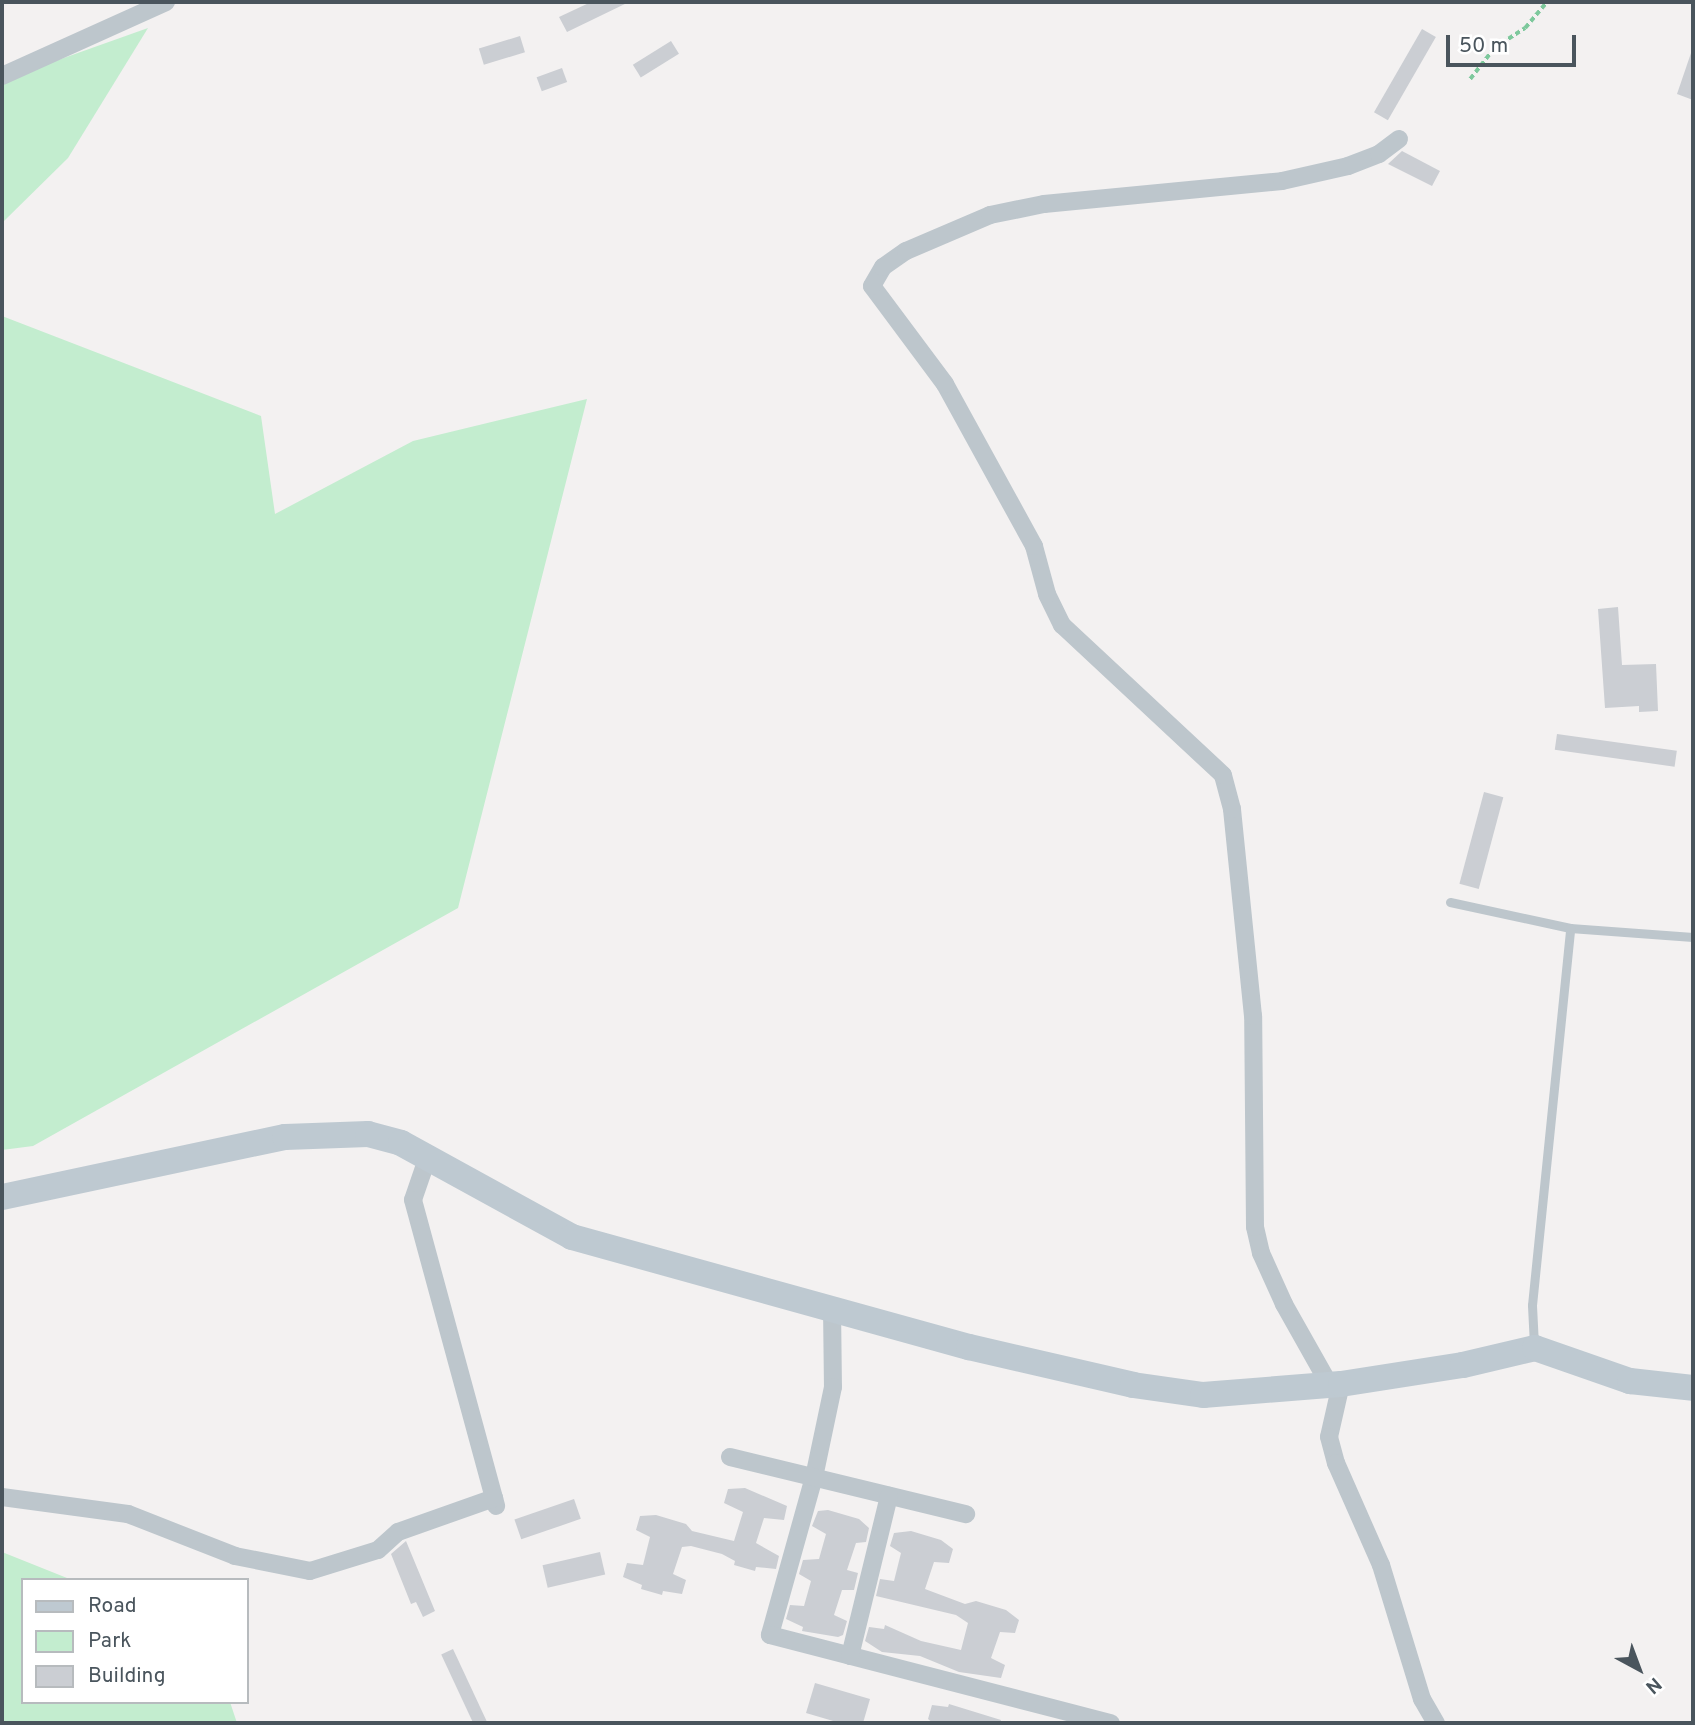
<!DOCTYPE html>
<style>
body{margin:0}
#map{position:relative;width:1695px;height:1725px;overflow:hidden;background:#f3f1f1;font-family:Overpass,sans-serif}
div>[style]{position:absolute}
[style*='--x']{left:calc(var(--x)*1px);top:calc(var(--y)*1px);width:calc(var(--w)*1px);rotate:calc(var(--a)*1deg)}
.green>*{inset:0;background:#c3edcf}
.building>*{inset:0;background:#cbced3;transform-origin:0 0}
.path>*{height:3.5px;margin-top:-1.75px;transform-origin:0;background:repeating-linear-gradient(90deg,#7dc89c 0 5px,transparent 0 8.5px)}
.lane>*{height:9px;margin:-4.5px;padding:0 4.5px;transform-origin:4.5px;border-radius:4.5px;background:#bdc6cc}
.street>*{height:18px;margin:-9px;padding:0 9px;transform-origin:9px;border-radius:9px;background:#bdc6cc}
.secondary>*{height:26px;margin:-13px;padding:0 13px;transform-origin:13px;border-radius:13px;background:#bec9d1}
span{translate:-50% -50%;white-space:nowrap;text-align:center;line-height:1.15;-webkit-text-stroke:7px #fff;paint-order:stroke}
.frame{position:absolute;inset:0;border:4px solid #4a555d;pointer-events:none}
.legend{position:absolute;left:21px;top:1578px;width:228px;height:126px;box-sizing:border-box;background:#fff;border:2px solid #b7bbbe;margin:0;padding:9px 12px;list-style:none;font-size:21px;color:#4a555d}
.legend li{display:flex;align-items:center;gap:14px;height:35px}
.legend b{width:35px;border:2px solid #b7bbbe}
.north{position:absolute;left:1604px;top:1634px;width:70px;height:70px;-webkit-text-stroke:5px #fff;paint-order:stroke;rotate:139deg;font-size:19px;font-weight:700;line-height:28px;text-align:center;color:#4a555d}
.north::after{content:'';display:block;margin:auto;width:24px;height:32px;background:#4a555d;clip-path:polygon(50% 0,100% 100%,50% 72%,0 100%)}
.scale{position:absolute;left:1446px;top:35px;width:130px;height:32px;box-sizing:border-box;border:4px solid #4a555d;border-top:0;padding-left:9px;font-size:21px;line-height:24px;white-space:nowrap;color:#4a555d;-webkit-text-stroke:5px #fff;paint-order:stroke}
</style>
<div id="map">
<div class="green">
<i style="clip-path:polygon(148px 28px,68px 158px,2px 223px,2px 80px)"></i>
<i style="clip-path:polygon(2px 316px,261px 416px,275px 514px,413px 441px,587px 399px,458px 908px,33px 1146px,2px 1150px)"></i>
<i style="clip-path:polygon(2px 1552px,72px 1580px,23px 1580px,23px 1702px,230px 1702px,237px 1723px,2px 1723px)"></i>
</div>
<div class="building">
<i style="clip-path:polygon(591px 2px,629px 2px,567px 32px,559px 17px)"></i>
<i style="left:1422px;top:29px;width:16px;height:96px;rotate:30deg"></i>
<i style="left:520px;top:36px;width:17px;height:43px;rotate:73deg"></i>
<i style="left:671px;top:41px;width:15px;height:45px;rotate:58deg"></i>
<i style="clip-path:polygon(1691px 53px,1693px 54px,1693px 100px,1677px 94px)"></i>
<i style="left:562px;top:68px;width:15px;height:27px;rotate:70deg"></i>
<i style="clip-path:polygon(1402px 151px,1440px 171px,1432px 186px,1388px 164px)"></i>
<i style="clip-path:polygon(1618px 607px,1622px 665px,1656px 664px,1658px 711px,1639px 712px,1639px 706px,1605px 708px,1598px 609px)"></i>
<i style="left:1557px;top:734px;width:121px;height:16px;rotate:8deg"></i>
<i style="left:1484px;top:792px;width:20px;height:95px;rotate:15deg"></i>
<i style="clip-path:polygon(745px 1488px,787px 1506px,784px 1520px,764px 1518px,756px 1543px,779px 1556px,776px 1569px,756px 1567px,755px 1571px,734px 1565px,735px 1561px,722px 1554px,691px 1546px,682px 1547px,673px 1574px,686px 1580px,682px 1594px,663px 1591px,662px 1595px,641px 1589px,642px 1585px,623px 1577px,627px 1563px,643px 1565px,650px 1537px,636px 1530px,640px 1516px,656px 1515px,686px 1524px,692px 1531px,734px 1541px,743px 1512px,724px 1503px,728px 1489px)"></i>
<i style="left:574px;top:1499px;width:21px;height:63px;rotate:71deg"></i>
<i style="clip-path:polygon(828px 1510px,859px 1519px,869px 1528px,866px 1542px,856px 1543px,847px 1570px,858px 1573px,854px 1590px,842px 1590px,834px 1615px,847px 1621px,843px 1635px,838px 1637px,802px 1631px,803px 1627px,786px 1619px,790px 1605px,804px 1606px,811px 1581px,799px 1574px,803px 1560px,819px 1559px,826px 1534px,812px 1526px,818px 1511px)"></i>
<i style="clip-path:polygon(911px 1531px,941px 1540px,953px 1549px,949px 1563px,934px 1562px,925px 1589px,965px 1604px,976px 1601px,1006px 1610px,1019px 1620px,1015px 1633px,1000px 1632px,991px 1658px,1005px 1665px,1001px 1678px,959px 1672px,920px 1656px,882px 1652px,865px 1641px,869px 1627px,884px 1629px,885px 1625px,921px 1641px,961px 1650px,968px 1623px,956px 1615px,876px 1596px,880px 1579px,894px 1581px,901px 1553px,890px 1546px,894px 1533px)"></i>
<i style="clip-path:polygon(406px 1541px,435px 1611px,423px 1617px,416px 1602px,411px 1604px,391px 1554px)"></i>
<i style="left:600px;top:1552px;width:23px;height:59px;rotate:77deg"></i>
<i style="left:453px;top:1649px;width:82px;height:13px;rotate:65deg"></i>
<i style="clip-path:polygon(815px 1683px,870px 1699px,863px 1723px,840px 1723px,806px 1713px)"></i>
<i style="clip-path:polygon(949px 1704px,1001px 1720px,1000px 1723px,933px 1723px,928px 1719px,932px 1705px,948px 1707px)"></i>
</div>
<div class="path">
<i style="--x:1470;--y:79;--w:39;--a:-52"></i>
<i style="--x:1494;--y:48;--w:37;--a:-33"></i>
<i style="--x:1525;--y:28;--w:34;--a:-50"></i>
</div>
<div class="lane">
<i style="--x:1450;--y:902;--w:123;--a:12.2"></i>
<i style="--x:1570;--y:928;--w:123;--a:4.2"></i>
<i style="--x:1534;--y:1345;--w:40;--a:-92.9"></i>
<i style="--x:1532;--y:1305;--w:379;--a:-84.2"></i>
</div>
<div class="street">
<i style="--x:2;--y:76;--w:180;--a:-24.3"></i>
<i style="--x:427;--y:1159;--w:43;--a:108.9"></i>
<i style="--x:413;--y:1200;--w:317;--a:74.8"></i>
<i style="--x:832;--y:1307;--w:80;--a:89.3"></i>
<i style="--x:833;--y:1387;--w:92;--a:101.9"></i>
<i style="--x:814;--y:1477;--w:164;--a:105.6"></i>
<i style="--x:770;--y:1635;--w:352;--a:14.5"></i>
<i style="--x:1329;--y:1384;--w:92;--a:-119.4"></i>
<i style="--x:1284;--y:1304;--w:56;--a:-114.3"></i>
<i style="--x:1261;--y:1253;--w:27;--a:-103"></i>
<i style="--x:1255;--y:1227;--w:211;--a:-90.5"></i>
<i style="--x:1253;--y:1016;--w:208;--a:-95.8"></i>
<i style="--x:1232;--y:809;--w:35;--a:-105"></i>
<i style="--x:1223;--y:775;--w:220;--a:-137"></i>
<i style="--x:1062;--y:625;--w:34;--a:-116"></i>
<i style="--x:1047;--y:594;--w:50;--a:-105.2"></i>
<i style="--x:1034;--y:546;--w:185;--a:-118.8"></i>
<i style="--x:945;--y:384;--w:122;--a:-126.7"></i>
<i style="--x:872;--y:286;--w:22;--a:-60"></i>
<i style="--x:883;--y:267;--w:28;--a:-35"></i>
<i style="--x:906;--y:251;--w:91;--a:-23.2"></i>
<i style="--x:990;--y:215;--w:55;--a:-11.5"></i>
<i style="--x:1044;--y:204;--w:239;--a:-5.5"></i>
<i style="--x:1282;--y:181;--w:68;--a:-12.8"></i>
<i style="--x:1348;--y:166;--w:33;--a:-21"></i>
<i style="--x:1379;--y:154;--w:25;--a:-37"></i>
<i style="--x:1341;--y:1384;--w:54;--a:102.8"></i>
<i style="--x:1329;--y:1437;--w:27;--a:75"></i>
<i style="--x:1336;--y:1463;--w:111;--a:66.2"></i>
<i style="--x:1381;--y:1565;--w:140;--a:73"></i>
<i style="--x:1422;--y:1699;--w:28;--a:60"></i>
<i style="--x:730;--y:1457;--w:243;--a:13.6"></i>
<i style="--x:2;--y:1497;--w:127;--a:7.7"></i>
<i style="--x:128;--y:1514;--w:115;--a:21.4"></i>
<i style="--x:235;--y:1556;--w:76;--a:11.3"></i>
<i style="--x:310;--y:1571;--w:71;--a:-17.2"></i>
<i style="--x:378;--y:1550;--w:27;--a:-42"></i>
<i style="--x:398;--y:1532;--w:102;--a:-19.5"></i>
<i style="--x:850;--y:1656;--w:165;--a:-76.3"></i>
</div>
<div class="secondary">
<i style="--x:2;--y:1197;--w:289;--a:-12"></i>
<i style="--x:285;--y:1137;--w:83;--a:-2.1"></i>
<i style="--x:368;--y:1134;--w:34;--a:15"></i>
<i style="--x:401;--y:1143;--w:195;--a:28.8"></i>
<i style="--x:572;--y:1237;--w:412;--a:15.5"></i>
<i style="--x:969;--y:1347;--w:168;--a:13"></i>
<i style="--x:1133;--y:1385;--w:71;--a:8.1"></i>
<i style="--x:1203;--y:1395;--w:138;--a:-4.6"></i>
<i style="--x:1341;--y:1384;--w:123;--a:-8.9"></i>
<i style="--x:1463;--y:1365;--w:74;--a:-13.3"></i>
<i style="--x:1535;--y:1348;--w:101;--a:19.2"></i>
<i style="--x:1630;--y:1381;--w:63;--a:6.3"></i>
</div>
<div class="frame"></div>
<ul class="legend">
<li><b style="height:9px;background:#bec9d1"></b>Road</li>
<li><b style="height:19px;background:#c3edcf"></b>Park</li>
<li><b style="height:19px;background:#cbced3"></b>Building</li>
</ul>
<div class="north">N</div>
<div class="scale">50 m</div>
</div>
